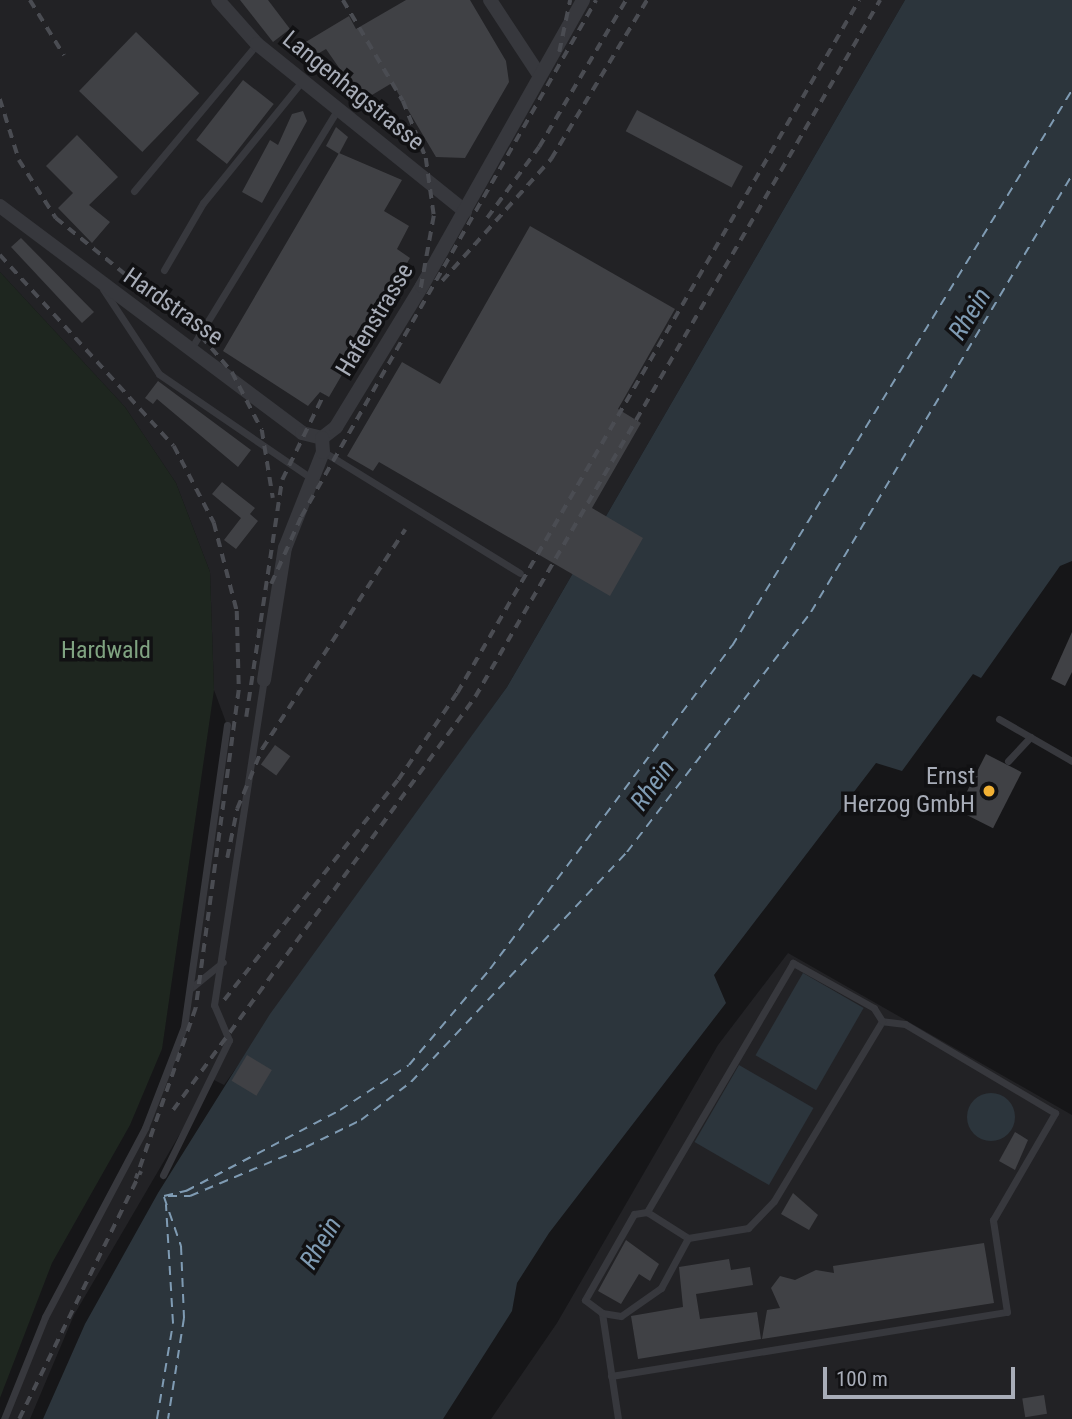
<!DOCTYPE html>
<style>
body{margin:0}
#map{position:relative;width:1072px;height:1419px;overflow:hidden;background:#161618;font-family:"Roboto Condensed",sans-serif}
div>[style]{position:absolute}
[style*='--x']{left:calc(var(--x)*1px);top:calc(var(--y)*1px);width:calc(var(--w)*1px);rotate:calc(var(--a)*1deg)}
.built>*{inset:0;background:#222225}
.green>*{inset:0;background:#1e261f}
.water>*{inset:0;background:#2c353c;transform-origin:0 0}
.round{border-radius:50%}
.ferry>*{height:2px;margin-top:-1px;transform-origin:0;background:repeating-linear-gradient(90deg,#7f9bb3 0 9px,transparent 0 16px)}
.building>*{inset:0;background:#404145;transform-origin:0 0}
.lane>*{height:7px;margin:-3.5px;padding:0 3.5px;transform-origin:3.5px;border-radius:3.5px;background:#37383d}
.street>*{height:14px;margin:-7px;padding:0 7px;transform-origin:7px;border-radius:7px;background:#37383d}
.rail>*{height:3.5px;margin-top:-1.75px;transform-origin:0;background:repeating-linear-gradient(90deg,#4a4c52 0 9px,transparent 0 16px)}
.dots>*{width:19px;height:19px;translate:-50% -50%;box-sizing:border-box;border:4px solid #111113;border-radius:50%}
span{translate:-50% -50%;white-space:nowrap;text-align:center;line-height:1.15;-webkit-text-stroke:7px #111113;paint-order:stroke}
.street-label{font-size:24px;color:#a8adb8}
.park-label{font-size:24px;color:#7fa381}
.poi-label{font-size:24px;color:#a8adb8}
.right{translate:-100% -50%;text-align:right}
.water-label{font-size:26px;color:#7f9bb3;font-style:italic}
.scale{position:absolute;left:823px;top:1367px;width:192px;height:32px;box-sizing:border-box;border:4px solid #a8adb8;border-top:0;padding-left:9px;font-size:21px;line-height:24px;white-space:nowrap;color:#a8adb8;-webkit-text-stroke:5px #111113;paint-order:stroke}
</style>
<div id="map">
<div class="built">
<i style="clip-path:polygon(0 0,905px 0,507px 687px,224px 1085px,212px 1079px,74px 1315px,30px 1419px,4px 1419px,45px 1317px,145px 1128px,184px 1027px,227px 725px,214px 690px,210px 572px,176px 483px,125px 407px,0 272px)"></i>
<i style="clip-path:polygon(788px 953px,1072px 1115px,1072px 1419px,491px 1419px,557px 1323px,718px 1045px)"></i>
</div>
<div class="green">
<i style="clip-path:polygon(0 272px,125px 407px,176px 483px,210px 572px,214px 690px,162px 1049px,130px 1125px,52px 1263px,0 1398px)"></i>
</div>
<div class="water">
<i style="clip-path:polygon(905px 0,1072px 0,1072px 561px,1060px 566px,981px 678px,973px 674px,902px 771px,876px 763px,714px 975px,726px 1003px,549px 1233px,517px 1283px,512px 1311px,443px 1419px,43px 1419px,85px 1324px,158px 1193px,270px 1014px,507px 687px)"></i>
<i style="left:803px;top:973px;width:70px;height:95px;rotate:30deg"></i>
<i style="left:739px;top:1065px;width:86px;height:89px;rotate:30deg"></i>
<i class="round" style="left:967px;top:1093px;width:48px;height:48px"></i>
</div>
<div class="ferry">
<i style="--x:164;--y:1196;--w:23;--a:-13"></i>
<i style="--x:186;--y:1191;--w:174;--a:-27.7"></i>
<i style="--x:340;--y:1110;--w:82;--a:-33.1"></i>
<i style="--x:409;--y:1065;--w:126;--a:-49.8"></i>
<i style="--x:490;--y:969;--w:404;--a:-53.2"></i>
<i style="--x:732;--y:646;--w:652;--a:-58.55"></i>
<i style="--x:168;--y:1196;--w:22;--a:0"></i>
<i style="--x:190;--y:1196;--w:126;--a:-22.9"></i>
<i style="--x:306;--y:1147;--w:61;--a:-26.1"></i>
<i style="--x:361;--y:1120;--w:63;--a:-37.2"></i>
<i style="--x:411;--y:1082;--w:316;--a:-46.8"></i>
<i style="--x:627;--y:852;--w:302;--a:-52.5"></i>
<i style="--x:811;--y:612;--w:509;--a:-59.15"></i>
<i style="--x:164;--y:1197;--w:52;--a:70.9"></i>
<i style="--x:181;--y:1246;--w:72;--a:87.6"></i>
<i style="--x:184;--y:1318;--w:102;--a:99"></i>
<i style="--x:157;--y:1419;--w:97;--a:-80.5"></i>
<i style="--x:173;--y:1323;--w:119;--a:-93.4"></i>
</div>
<div class="building">
<i style="clip-path:polygon(240px 0,268px 0,290px 29px,273px 42px)"></i>
<i style="clip-path:polygon(406px 0,470px 0,506px 61px,509px 82px,465px 158px,436px 157px,392px 83px,362px 101px,326px 49px,307px 60px,299px 46px,349px 16px,356px 29px)"></i>
<i style="left:136px;top:32px;width:88px;height:82px;rotate:44deg"></i>
<i style="left:243px;top:80px;width:39px;height:76px;rotate:38deg"></i>
<i style="left:637px;top:110px;width:120px;height:24px;rotate:28deg"></i>
<i style="clip-path:polygon(303px 111px,307px 121px,262px 203px,242px 192px,270px 140px,278px 145px,292px 114px)"></i>
<i style="clip-path:polygon(336px 127px,348px 137px,339px 154px,326px 146px)"></i>
<i style="clip-path:polygon(77px 135px,118px 177px,89px 205px,110px 222px,92px 243px,58px 208px,73px 193px,46px 166px)"></i>
<i style="clip-path:polygon(339px 153px,402px 180px,384px 211px,409px 226px,397px 249px,410px 258px,329px 397px,320px 392px,308px 406px,223px 351px)"></i>
<i style="clip-path:polygon(530px 226px,675px 309px,618px 409px,641px 423px,592px 508px,643px 538px,610px 596px,379px 462px,373px 471px,347px 456px,402px 362px,440px 384px)"></i>
<i style="clip-path:polygon(21px 238px,94px 312px,82px 323px,11px 247px)"></i>
<i style="clip-path:polygon(158px 381px,251px 450px,238px 467px,157px 399px,153px 404px,145px 398px)"></i>
<i style="clip-path:polygon(222px 482px,255px 508px,250px 514px,258px 521px,236px 549px,224px 540px,241px 518px,212px 494px)"></i>
<i style="clip-path:polygon(1072px 632px,1072px 672px,1065px 686px,1051px 679px)"></i>
<i style="left:275px;top:745px;width:19px;height:24px;rotate:36deg"></i>
<i style="left:986px;top:754px;width:40px;height:63px;rotate:27deg"></i>
<i style="left:247px;top:1055px;width:29px;height:30px;rotate:31deg"></i>
<i style="clip-path:polygon(1015px 1132px,1028px 1140px,1015px 1170px,999px 1161px)"></i>
<i style="clip-path:polygon(793px 1193px,818px 1215px,809px 1230px,781px 1214px)"></i>
<i style="clip-path:polygon(626px 1240px,659px 1264px,650px 1281px,639px 1274px,621px 1304px,598px 1291px)"></i>
<i style="clip-path:polygon(984px 1243px,994px 1303px,762px 1339px,767px 1310px,780px 1308px,771px 1288px,780px 1276px,795px 1280px,816px 1270px,834px 1273px,833px 1266px)"></i>
<i style="clip-path:polygon(729px 1259px,731px 1270px,750px 1267px,753px 1285px,696px 1294px,700px 1319px,757px 1312px,761px 1339px,638px 1359px,631px 1316px,683px 1307px,679px 1267px)"></i>
<i style="left:1044px;top:1395px;width:19px;height:22px;rotate:81deg"></i>
</div>
<div class="lane">
<i style="--x:134;--y:191;--w:192;--a:-50.1"></i>
<i style="--x:164;--y:270;--w:78;--a:-59.8"></i>
<i style="--x:203;--y:203;--w:157;--a:-50.9"></i>
<i style="--x:103;--y:289;--w:102;--a:56.6"></i>
<i style="--x:159;--y:374;--w:184;--a:34.4"></i>
<i style="--x:192;--y:347;--w:279;--a:-58.5"></i>
<i style="--x:324;--y:452;--w:230;--a:31.7"></i>
<i style="--x:999;--y:719;--w:84;--a:29.9"></i>
<i style="--x:1008;--y:761;--w:33;--a:-47"></i>
<i style="--x:191;--y:988;--w:41;--a:-39.1"></i>
<i style="--x:163;--y:1175;--w:150;--a:-63.9"></i>
<i style="--x:229;--y:1040;--w:38;--a:-113"></i>
<i style="--x:214;--y:1005;--w:329;--a:-81.3"></i>
<i style="--x:647;--y:1212;--w:49;--a:32.4"></i>
<i style="--x:688;--y:1238;--w:61;--a:-9.5"></i>
<i style="--x:748;--y:1228;--w:37;--a:-46"></i>
<i style="--x:774;--y:1201;--w:210;--a:-59"></i>
<i style="--x:602;--y:1313;--w:107;--a:81.4"></i>
<i style="--x:611;--y:1376;--w:401;--a:-9.2"></i>
<i style="--x:1007;--y:1312;--w:93;--a:-98.7"></i>
<i style="--x:993;--y:1220;--w:124;--a:-59.9"></i>
<i style="--x:1055;--y:1113;--w:174;--a:-149.3"></i>
<i style="--x:905;--y:1024;--w:23;--a:-173"></i>
<i style="--x:882;--y:1021;--w:15;--a:-122"></i>
<i style="--x:874;--y:1008;--w:93;--a:-150.9"></i>
<i style="--x:793;--y:963;--w:289;--a:120.4"></i>
<i style="--x:647;--y:1212;--w:13;--a:171"></i>
<i style="--x:634;--y:1214;--w:99;--a:119.7"></i>
<i style="--x:585;--y:1300;--w:21;--a:37"></i>
<i style="--x:602;--y:1313;--w:19;--a:9"></i>
<i style="--x:621;--y:1316;--w:49;--a:-35"></i>
<i style="--x:661;--y:1288;--w:57;--a:-61.6"></i>
<i style="--x:4;--y:1419;--w:110;--a:-68.1"></i>
<i style="--x:45;--y:1317;--w:214;--a:-62.1"></i>
<i style="--x:145;--y:1128;--w:108;--a:-68.9"></i>
<i style="--x:184;--y:1027;--w:305;--a:-81.9"></i>
</div>
<div class="street">
<i style="--x:218;--y:0;--w:59;--a:48.4"></i>
<i style="--x:257;--y:44;--w:267;--a:38.8"></i>
<i style="--x:490;--y:0;--w:87;--a:56.7"></i>
<i style="--x:0;--y:206;--w:378;--a:36.9"></i>
<i style="--x:302;--y:433;--w:21;--a:14"></i>
<i style="--x:322;--y:438;--w:18;--a:-38"></i>
<i style="--x:336;--y:427;--w:165;--a:-58.6"></i>
<i style="--x:422;--y:286;--w:328;--a:-60.6"></i>
<i style="--x:264;--y:680;--w:134;--a:-81"></i>
<i style="--x:285;--y:548;--w:103;--a:-68.4"></i>
<i style="--x:323;--y:452;--w:14;--a:-94"></i>
</div>
<div class="rail">
<i style="--x:30;--y:0;--w:65;--a:58.3"></i>
<i style="--x:343;--y:0;--w:117;--a:59.3"></i>
<i style="--x:403;--y:101;--w:61;--a:68"></i>
<i style="--x:426;--y:158;--w:59;--a:82.1"></i>
<i style="--x:434;--y:216;--w:79;--a:100.2"></i>
<i style="--x:559;--y:52;--w:53;--a:-78.1"></i>
<i style="--x:0;--y:99;--w:64;--a:72.7"></i>
<i style="--x:19;--y:160;--w:69;--a:57.5"></i>
<i style="--x:56;--y:218;--w:187;--a:39.1"></i>
<i style="--x:201;--y:336;--w:48;--a:49.3"></i>
<i style="--x:232;--y:372;--w:65;--a:62.7"></i>
<i style="--x:262;--y:430;--w:69;--a:80.8"></i>
<i style="--x:487;--y:218;--w:88;--a:-53.8"></i>
<i style="--x:539;--y:147;--w:171;--a:-59.4"></i>
<i style="--x:0;--y:255;--w:258;--a:47.7"></i>
<i style="--x:174;--y:446;--w:87;--a:62.5"></i>
<i style="--x:214;--y:523;--w:91;--a:75.4"></i>
<i style="--x:237;--y:611;--w:79;--a:88.5"></i>
<i style="--x:239;--y:690;--w:321;--a:97.7"></i>
<i style="--x:196;--y:1008;--w:181;--a:109.3"></i>
<i style="--x:442;--y:281;--w:164;--a:-48.2"></i>
<i style="--x:551;--y:159;--w:186;--a:-58.9"></i>
<i style="--x:271;--y:584;--w:73;--a:-65.9"></i>
<i style="--x:301;--y:517;--w:595;--a:-60.29"></i>
<i style="--x:246;--y:717;--w:240;--a:-81.4"></i>
<i style="--x:282;--y:480;--w:96;--a:-64"></i>
<i style="--x:227;--y:858;--w:50;--a:-78.5"></i>
<i style="--x:237;--y:809;--w:65;--a:-67.4"></i>
<i style="--x:262;--y:749;--w:262;--a:-56.9"></i>
<i style="--x:224;--y:1000;--w:280;--a:-51.7"></i>
<i style="--x:398;--y:780;--w:105;--a:-55.9"></i>
<i style="--x:457;--y:693;--w:801;--a:-59.88"></i>
<i style="--x:173;--y:1110;--w:512;--a:-53.82"></i>
<i style="--x:475;--y:697;--w:806;--a:-59.84"></i>
<i style="--x:19;--y:1419;--w:276;--a:-63.8"></i>
</div>
<div class="dots">
<i style="left:989px;top:791px;background:#f2b134"></i>
</div>
<div class="street-label">
<span style="left:353px;top:91px;rotate:39deg">Langenhagstrasse</span>
<span style="left:173px;top:307px;rotate:35deg">Hardstrasse</span>
<span style="left:375px;top:320px;rotate:-59deg">Hafenstrasse</span>
</div>
<div class="park-label">
<span style="left:106px;top:651px">Hardwald</span>
</div>
<div class="poi-label">
<span class="right" style="left:975px;top:791px">Ernst<br>Herzog GmbH</span>
</div>
<div class="water-label">
<span style="left:970px;top:314px;rotate:-58deg">Rhein</span>
<span style="left:653px;top:785px;rotate:-54deg">Rhein</span>
<span style="left:321px;top:1243px;rotate:-59deg">Rhein</span>
</div>
<div class="scale">100 m</div>
</div>
